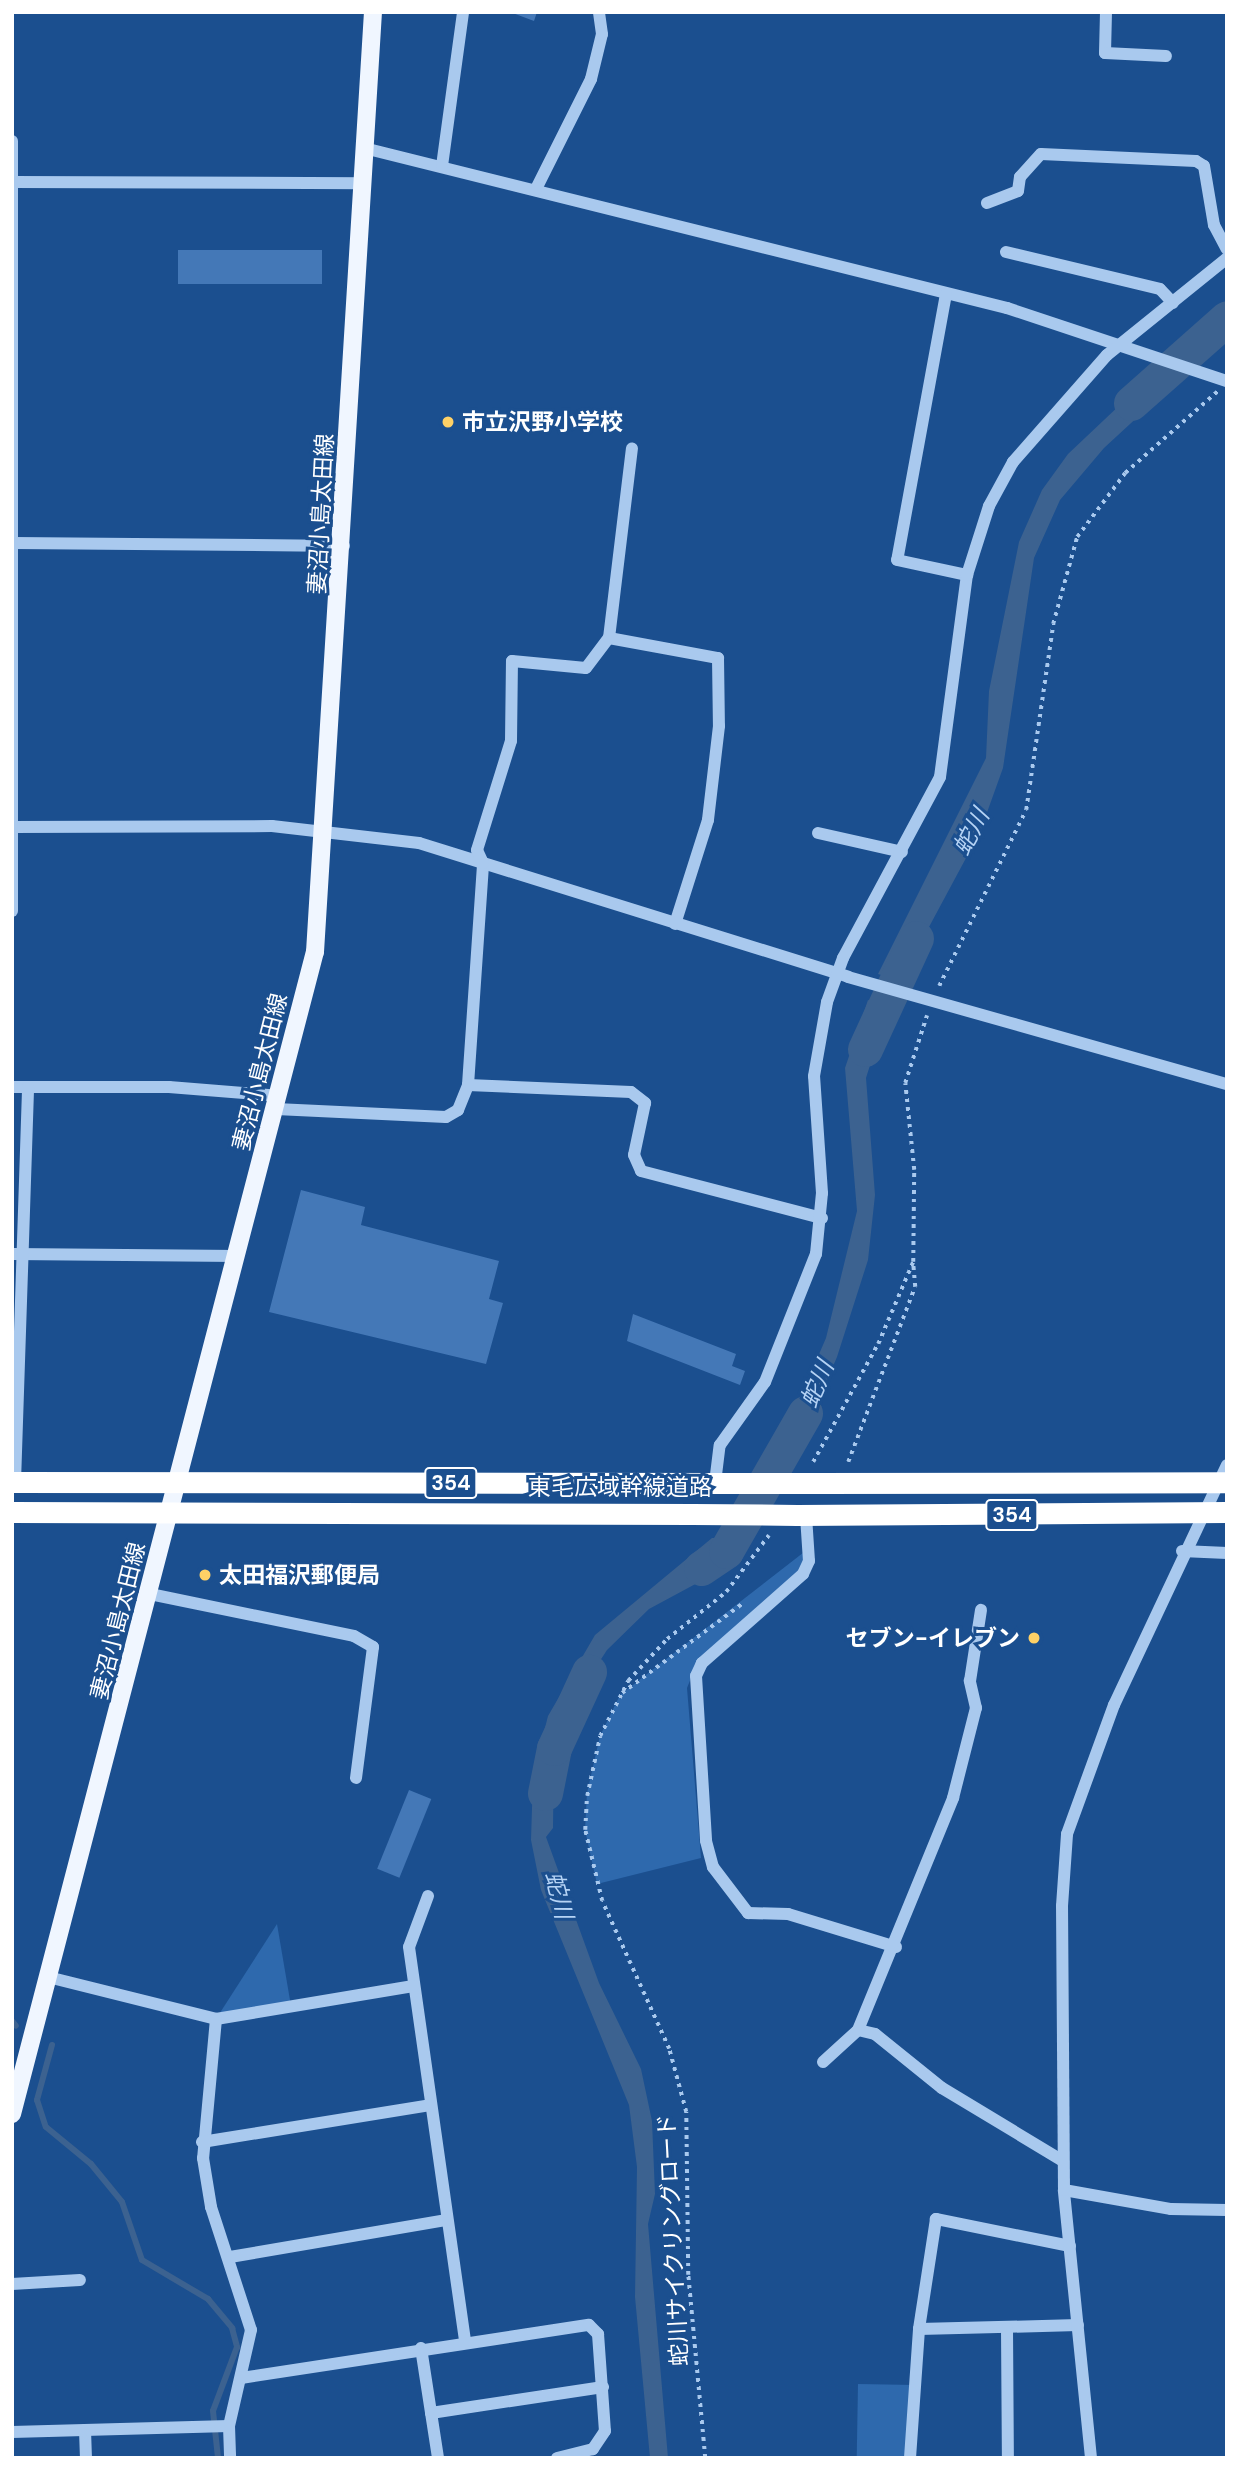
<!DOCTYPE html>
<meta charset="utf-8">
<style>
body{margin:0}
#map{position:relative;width:1239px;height:2470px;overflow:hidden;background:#1b4f8f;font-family:"DM Sans","Noto Sans JP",sans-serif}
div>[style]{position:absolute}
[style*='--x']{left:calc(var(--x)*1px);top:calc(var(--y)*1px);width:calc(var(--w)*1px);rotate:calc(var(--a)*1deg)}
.green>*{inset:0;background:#2e69ad;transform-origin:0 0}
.water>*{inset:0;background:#3c6290}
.stream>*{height:6px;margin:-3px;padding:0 3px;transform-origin:3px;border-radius:3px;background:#3c6290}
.river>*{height:35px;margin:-17.5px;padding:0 17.5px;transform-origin:17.5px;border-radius:17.5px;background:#3c6290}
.building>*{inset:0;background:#4478b7;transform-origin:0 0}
.path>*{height:3.5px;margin-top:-1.75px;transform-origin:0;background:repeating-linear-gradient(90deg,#a9c9ee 0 3.5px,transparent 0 8.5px)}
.minor>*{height:12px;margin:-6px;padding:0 6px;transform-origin:6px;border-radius:6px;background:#a9c9ee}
.major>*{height:18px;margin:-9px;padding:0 9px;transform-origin:9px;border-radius:9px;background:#f0f6ff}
.highway>*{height:21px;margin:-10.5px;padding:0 10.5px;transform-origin:10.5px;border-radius:10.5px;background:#fff}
.highway-bridge>*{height:21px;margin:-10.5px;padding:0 10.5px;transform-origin:10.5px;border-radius:10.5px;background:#fff}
.dots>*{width:19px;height:19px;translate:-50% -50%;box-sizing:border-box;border:4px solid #1b4f8f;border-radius:50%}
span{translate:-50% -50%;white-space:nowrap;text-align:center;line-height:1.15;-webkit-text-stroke:6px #1b4f8f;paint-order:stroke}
.shield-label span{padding:2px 5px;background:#1b4f8f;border:2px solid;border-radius:5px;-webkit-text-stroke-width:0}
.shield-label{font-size:21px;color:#fff;font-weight:700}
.poi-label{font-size:23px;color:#fff;font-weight:700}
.left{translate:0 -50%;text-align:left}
.right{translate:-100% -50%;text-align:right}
.street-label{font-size:23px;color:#fff}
.water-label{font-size:24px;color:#b5d3f5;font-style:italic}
.frame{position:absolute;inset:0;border:14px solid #fff;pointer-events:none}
</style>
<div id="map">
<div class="green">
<i style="clip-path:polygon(808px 1549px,809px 1561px,697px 1663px,687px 1688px,701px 1858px,597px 1884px,585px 1830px,587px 1793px,600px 1736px,620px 1695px)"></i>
<i style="clip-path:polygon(277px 1924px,291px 2006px,216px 2019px)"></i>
<i style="left:858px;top:2384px;width:57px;height:74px;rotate:1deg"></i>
</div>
<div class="water">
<i style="clip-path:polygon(1227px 312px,1227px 340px,1207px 357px,1186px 346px)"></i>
<i style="clip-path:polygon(1159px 368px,1181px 377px,1104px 448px,1060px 500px,1034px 558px,1003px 768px,980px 832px,900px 981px,878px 974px,986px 758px,989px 691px,1019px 542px,1042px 490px,1068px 454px)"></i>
<i style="clip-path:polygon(868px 1000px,888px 1008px,866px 1078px,875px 1195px,868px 1260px,837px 1357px,794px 1456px,775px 1456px,826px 1338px,857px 1211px,845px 1068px)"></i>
<i style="clip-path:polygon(712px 1538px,750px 1538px,701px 1581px,649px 1609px,607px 1650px,572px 1704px,554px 1748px,553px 1828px,546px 1837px,599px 1983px,641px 2069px,652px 2121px,655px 2194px,648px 2224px,668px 2458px,650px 2458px,635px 2297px,637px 2167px,629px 2105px,541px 1890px,531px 1840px,533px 1775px,548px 1716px,595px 1635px)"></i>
</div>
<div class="stream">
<i style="--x:12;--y:2021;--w:6;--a:51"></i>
<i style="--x:52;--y:2045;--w:57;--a:105.3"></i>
<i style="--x:37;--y:2100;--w:28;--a:72"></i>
<i style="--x:46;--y:2127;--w:58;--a:39.4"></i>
<i style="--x:91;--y:2164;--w:49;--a:50.8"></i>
<i style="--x:122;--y:2202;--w:61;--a:71"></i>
<i style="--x:142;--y:2260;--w:77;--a:30.6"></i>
<i style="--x:208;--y:2299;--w:38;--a:50"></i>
<i style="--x:232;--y:2328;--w:20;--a:75"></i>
<i style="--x:237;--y:2347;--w:68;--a:110.6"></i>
<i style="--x:213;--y:2411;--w:47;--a:83.9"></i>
</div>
<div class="river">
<i style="--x:1131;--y:403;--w:128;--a:-41.5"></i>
<i style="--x:865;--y:1049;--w:122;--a:-65.3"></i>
<i style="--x:701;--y:1568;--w:30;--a:-34"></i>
<i style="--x:726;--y:1551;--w:159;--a:-60.2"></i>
<i style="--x:545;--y:1793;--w:46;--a:-78.7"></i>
<i style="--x:554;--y:1748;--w:84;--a:-65.3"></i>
</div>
<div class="building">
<i style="clip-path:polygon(510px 12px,537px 12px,534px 21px)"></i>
<i style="left:322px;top:250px;width:34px;height:144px;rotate:90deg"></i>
<i style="clip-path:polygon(301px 1190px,365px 1207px,361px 1225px,499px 1261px,489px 1299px,503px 1303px,486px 1364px,269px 1312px)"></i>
<i style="clip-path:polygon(633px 1314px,736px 1354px,732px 1366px,745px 1371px,740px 1385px,627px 1341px)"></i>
<i style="left:409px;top:1790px;width:24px;height:85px;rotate:22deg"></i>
</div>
<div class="path">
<i style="--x:939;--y:986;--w:196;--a:-63.7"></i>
<i style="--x:1026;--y:810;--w:188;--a:-81.7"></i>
<i style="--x:1053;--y:624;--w:90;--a:-74.6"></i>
<i style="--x:1077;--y:537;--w:80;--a:-53.1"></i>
<i style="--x:1125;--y:473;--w:123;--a:-41.4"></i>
<i style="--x:813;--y:1462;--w:135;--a:-61.2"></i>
<i style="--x:878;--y:1344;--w:89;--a:-66.9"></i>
<i style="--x:913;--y:1262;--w:92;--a:-89.4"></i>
<i style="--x:914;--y:1170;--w:87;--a:-95.9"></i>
<i style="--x:905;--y:1083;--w:71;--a:-72.1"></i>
<i style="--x:848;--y:1462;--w:187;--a:-69.1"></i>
<i style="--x:915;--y:1287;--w:25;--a:-95"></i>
<i style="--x:622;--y:1693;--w:149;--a:-36.6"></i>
<i style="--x:705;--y:2458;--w:184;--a:-95.3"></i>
<i style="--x:688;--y:2275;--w:163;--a:-90.7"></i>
<i style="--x:686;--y:2112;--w:65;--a:-105.1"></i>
<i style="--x:669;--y:2049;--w:162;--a:-114.4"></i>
<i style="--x:602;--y:1901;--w:73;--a:-103.5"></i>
<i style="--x:585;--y:1830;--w:34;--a:-87"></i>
<i style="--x:587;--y:1796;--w:61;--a:-77.8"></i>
<i style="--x:600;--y:1736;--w:62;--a:-63"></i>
<i style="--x:628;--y:1681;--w:57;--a:-47.1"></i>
<i style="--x:667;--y:1639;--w:75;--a:-38.5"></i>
<i style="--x:726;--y:1592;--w:71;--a:-53"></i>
</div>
<div class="minor">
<i style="--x:1106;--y:12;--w:41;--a:91.4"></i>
<i style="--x:1105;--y:53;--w:61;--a:2.8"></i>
<i style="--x:12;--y:141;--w:770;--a:90"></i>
<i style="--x:364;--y:148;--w:663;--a:13.97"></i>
<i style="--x:1007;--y:308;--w:232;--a:18.4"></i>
<i style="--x:442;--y:166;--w:155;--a:-82.2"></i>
<i style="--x:13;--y:182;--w:350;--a:0.2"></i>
<i style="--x:536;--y:189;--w:123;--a:-63.4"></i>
<i style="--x:591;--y:79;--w:46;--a:-76.3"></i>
<i style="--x:602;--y:34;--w:22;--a:-98"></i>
<i style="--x:987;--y:203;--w:33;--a:-21"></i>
<i style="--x:1018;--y:191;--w:14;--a:-82"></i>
<i style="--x:1020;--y:177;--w:31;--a:-48"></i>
<i style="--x:1041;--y:154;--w:155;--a:2.6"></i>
<i style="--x:1196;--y:161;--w:9;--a:32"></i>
<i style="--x:1204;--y:166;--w:60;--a:80.4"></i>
<i style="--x:1214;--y:225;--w:27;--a:62"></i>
<i style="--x:1006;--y:252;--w:158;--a:13.5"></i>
<i style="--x:1160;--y:289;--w:19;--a:47"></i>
<i style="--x:946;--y:294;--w:270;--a:100.4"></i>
<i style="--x:897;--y:560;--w:72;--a:12.1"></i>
<i style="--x:13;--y:543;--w:331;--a:0.5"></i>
<i style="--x:609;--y:638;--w:111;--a:10.4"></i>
<i style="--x:718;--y:658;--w:68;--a:89.2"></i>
<i style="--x:719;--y:726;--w:95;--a:96.7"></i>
<i style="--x:708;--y:820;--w:109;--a:107.6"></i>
<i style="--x:12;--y:827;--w:260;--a:-0.2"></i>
<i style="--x:272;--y:826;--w:148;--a:6.6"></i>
<i style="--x:419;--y:843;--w:449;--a:17.3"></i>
<i style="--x:848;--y:977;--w:394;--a:15.8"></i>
<i style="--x:818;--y:833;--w:86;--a:12.7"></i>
<i style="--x:468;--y:1085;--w:223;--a:-86.1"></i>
<i style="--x:483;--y:863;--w:14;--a:-115"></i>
<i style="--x:477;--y:850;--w:114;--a:-72.7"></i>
<i style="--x:511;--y:741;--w:80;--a:-89.3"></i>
<i style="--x:512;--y:661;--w:74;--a:5.4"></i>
<i style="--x:586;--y:668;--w:38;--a:-53"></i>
<i style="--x:609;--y:638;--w:191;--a:-83.1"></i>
<i style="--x:12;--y:1087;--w:157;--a:0"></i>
<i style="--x:169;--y:1087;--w:111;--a:4.6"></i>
<i style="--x:276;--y:1109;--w:170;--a:2.7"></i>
<i style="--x:446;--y:1117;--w:14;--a:-30"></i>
<i style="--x:458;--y:1110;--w:27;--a:-68"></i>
<i style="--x:468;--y:1085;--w:163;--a:2.5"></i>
<i style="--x:631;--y:1092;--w:18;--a:38"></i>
<i style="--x:645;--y:1103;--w:53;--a:101.9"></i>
<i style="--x:634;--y:1155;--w:17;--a:66"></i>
<i style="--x:641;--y:1171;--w:187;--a:14.6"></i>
<i style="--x:12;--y:1254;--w:226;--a:0.5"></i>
<i style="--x:15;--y:1482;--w:395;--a:-88.1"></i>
<i style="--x:715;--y:1483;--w:38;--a:-83"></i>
<i style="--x:720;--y:1445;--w:77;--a:-54.5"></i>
<i style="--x:765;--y:1382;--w:138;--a:-68.3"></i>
<i style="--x:816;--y:1254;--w:61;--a:-84.4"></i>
<i style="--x:822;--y:1193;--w:117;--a:-93.9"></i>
<i style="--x:814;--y:1076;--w:75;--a:-80"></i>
<i style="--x:827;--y:1002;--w:47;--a:-70"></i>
<i style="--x:843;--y:958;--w:205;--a:-61.8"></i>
<i style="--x:940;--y:777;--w:204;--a:-82.4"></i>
<i style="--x:967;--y:575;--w:72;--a:-72.3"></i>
<i style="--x:989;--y:506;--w:50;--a:-61.4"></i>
<i style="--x:1013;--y:462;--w:142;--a:-48.7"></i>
<i style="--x:1107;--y:355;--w:154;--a:-38.9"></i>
<i style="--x:806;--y:1516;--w:45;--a:86.2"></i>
<i style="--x:809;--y:1561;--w:14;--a:115"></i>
<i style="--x:803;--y:1574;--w:135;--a:138.6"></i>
<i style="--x:702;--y:1663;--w:14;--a:115"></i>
<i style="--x:696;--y:1676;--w:165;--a:86.5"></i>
<i style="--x:706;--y:1841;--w:27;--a:75"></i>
<i style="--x:713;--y:1867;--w:58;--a:52.7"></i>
<i style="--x:748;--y:1913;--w:40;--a:1.4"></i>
<i style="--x:788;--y:1914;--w:113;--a:17"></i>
<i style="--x:1182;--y:1551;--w:45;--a:2.5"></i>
<i style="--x:150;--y:1594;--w:208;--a:11.6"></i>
<i style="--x:354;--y:1636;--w:22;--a:30"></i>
<i style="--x:373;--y:1647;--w:132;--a:97.4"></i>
<i style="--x:428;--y:1896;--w:54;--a:110.4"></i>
<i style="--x:409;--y:1947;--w:398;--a:81.9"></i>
<i style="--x:52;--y:1978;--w:169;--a:14"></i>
<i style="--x:216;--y:2019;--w:200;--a:-9.5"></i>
<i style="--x:216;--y:2019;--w:140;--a:95.3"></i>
<i style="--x:203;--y:2158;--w:50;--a:80.7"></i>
<i style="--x:211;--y:2207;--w:129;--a:72"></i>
<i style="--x:251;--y:2330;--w:98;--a:102.9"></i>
<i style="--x:229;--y:2426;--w:32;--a:88"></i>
<i style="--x:858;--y:2030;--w:17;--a:13"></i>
<i style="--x:875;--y:2034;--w:86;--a:38.9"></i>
<i style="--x:942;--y:2088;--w:141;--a:31.1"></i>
<i style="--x:823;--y:2062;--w:47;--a:-42.4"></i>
<i style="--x:858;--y:2030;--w:251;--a:-67.7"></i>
<i style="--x:953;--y:1798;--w:93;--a:-75.7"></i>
<i style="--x:976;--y:1708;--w:28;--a:-103"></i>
<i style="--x:970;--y:1681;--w:72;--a:-81.2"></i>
<i style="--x:202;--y:2142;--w:231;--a:-9.2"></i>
<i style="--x:1064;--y:2190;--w:109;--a:10.1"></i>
<i style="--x:1171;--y:2209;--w:56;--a:1"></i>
<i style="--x:1070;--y:2246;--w:137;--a:-168.6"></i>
<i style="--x:936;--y:2219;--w:111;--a:98.8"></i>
<i style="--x:919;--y:2329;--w:159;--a:-1.4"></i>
<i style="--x:230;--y:2257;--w:220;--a:-9.7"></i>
<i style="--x:12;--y:2284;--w:68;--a:-3.4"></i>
<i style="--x:1007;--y:2329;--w:129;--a:89.6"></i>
<i style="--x:421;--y:2348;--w:111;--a:81.2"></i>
<i style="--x:241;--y:2378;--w:352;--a:-8.7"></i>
<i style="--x:589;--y:2325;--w:13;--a:45"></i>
<i style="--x:598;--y:2334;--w:97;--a:85.9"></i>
<i style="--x:605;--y:2431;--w:22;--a:124"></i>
<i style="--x:593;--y:2449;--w:37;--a:166"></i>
<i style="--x:431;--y:2413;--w:174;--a:-8.6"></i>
<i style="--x:85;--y:2430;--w:28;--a:88"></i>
<i style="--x:12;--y:2432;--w:217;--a:-1.6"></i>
<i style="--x:910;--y:2458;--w:129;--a:-86"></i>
<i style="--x:1091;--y:2458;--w:269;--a:-95.8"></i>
<i style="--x:1064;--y:2190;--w:284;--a:-90.4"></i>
<i style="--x:1062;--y:1906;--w:72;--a:-86"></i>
<i style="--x:1067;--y:1834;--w:137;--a:-70"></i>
<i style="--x:1114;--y:1705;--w:265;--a:-64.8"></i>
</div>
<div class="major">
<i style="--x:12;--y:2114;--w:1201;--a:-75.39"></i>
<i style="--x:315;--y:952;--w:942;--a:-86.47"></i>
</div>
<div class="highway">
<i style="--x:12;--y:1482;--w:712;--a:0.08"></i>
<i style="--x:815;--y:1483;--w:412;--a:-0.1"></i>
<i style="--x:12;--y:1512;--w:680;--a:0.17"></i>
<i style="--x:797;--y:1515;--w:430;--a:-0.4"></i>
</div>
<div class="highway-bridge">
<i style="--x:724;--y:1483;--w:91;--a:0"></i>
<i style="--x:692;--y:1514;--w:105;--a:0.5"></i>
</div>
<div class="dots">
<i style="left:448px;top:422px;background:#ffd166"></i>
<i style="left:205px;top:1575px;background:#ffd166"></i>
<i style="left:1034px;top:1638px;background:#ffd166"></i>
</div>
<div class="shield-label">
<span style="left:451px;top:1483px">354</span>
<span style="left:1012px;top:1515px">354</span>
</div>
<div class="poi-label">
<span class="left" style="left:462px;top:422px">市立沢野小学校</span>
<span class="left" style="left:219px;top:1575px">太田福沢郵便局</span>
<span class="right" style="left:1020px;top:1638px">セブン-イレブン</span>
</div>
<div class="street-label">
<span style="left:321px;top:514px;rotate:-87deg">妻沼小島太田線</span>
<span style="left:260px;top:1072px;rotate:-76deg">妻沼小島太田線</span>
<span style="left:620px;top:1487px">東毛広域幹線道路</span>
<span style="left:118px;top:1621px;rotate:-76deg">妻沼小島太田線</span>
<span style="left:673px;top:2240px;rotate:-93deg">蛇川サイクリングロード</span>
</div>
<div class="water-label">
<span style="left:971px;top:832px;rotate:-62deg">蛇川</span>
<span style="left:817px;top:1384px;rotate:-67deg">蛇川</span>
<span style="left:559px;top:1895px;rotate:76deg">蛇川</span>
</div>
<div class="frame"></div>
</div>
